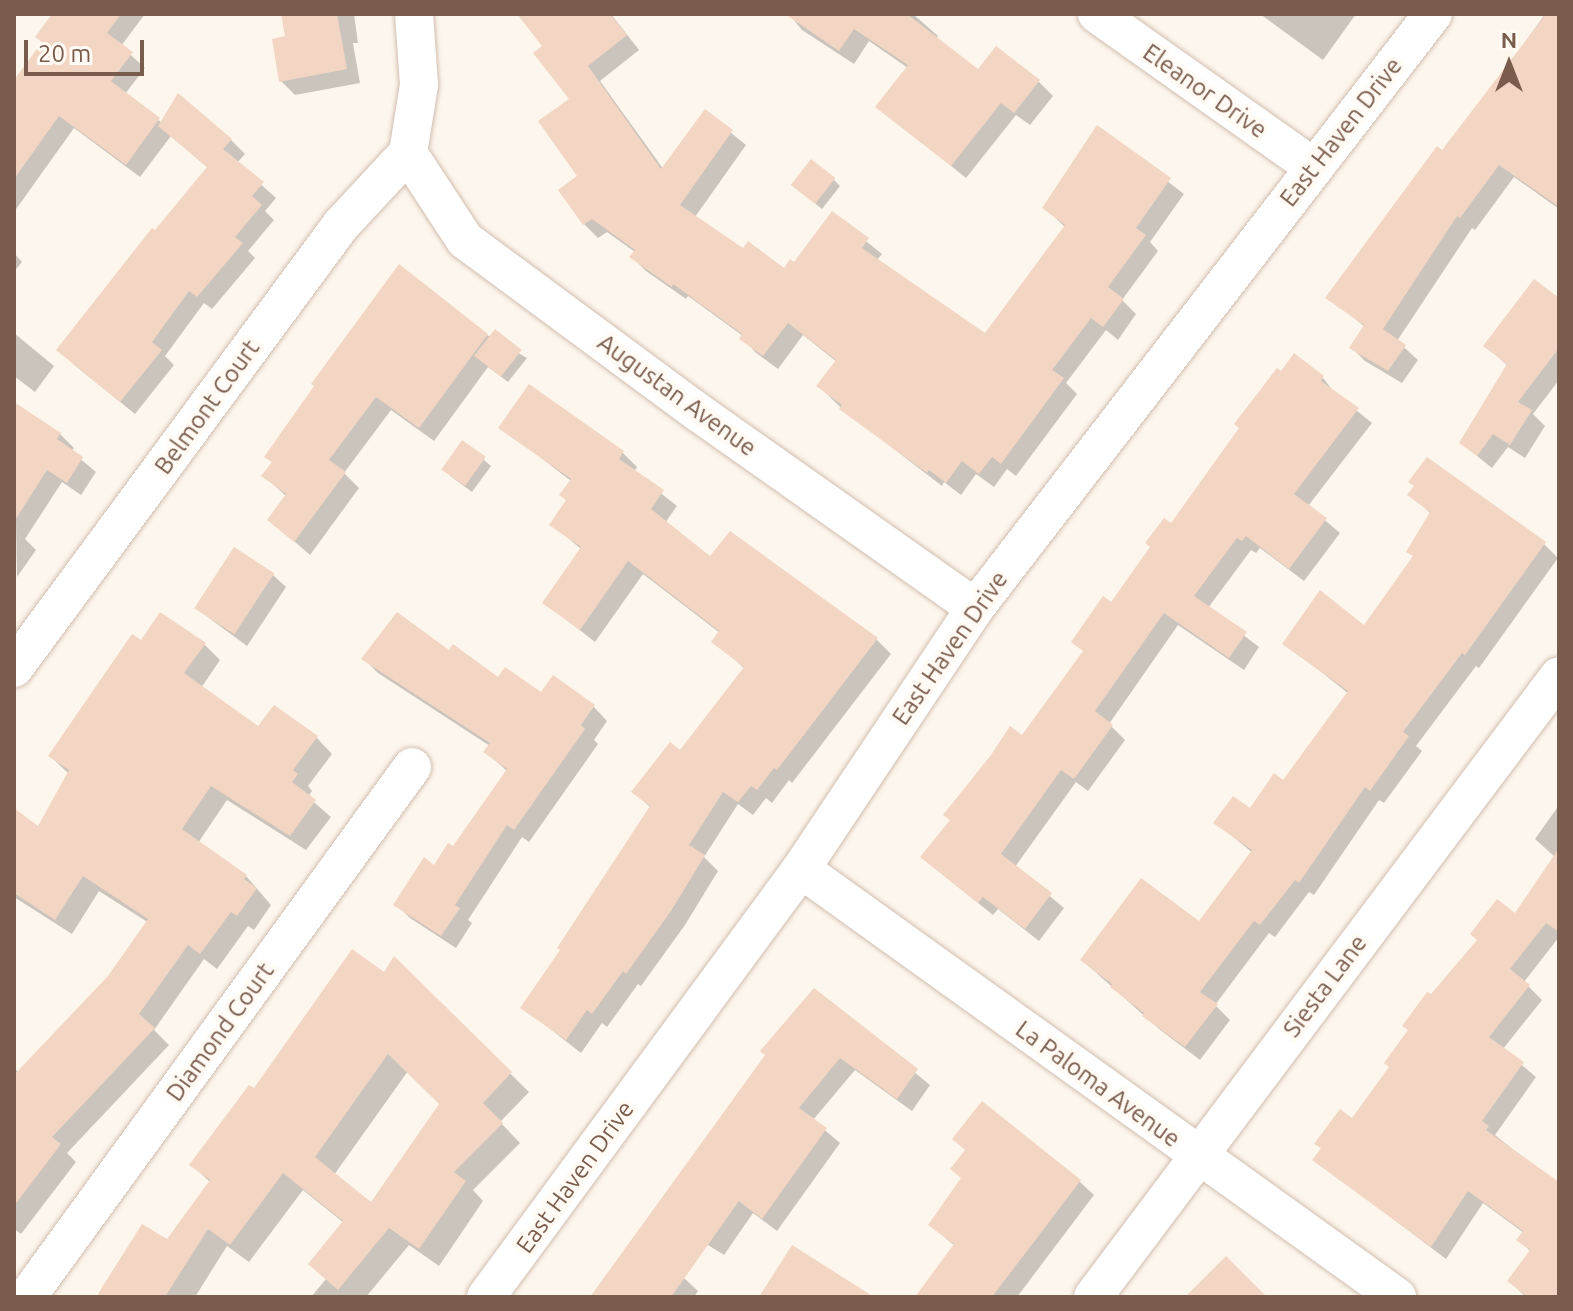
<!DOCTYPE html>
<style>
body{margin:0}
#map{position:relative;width:1573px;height:1311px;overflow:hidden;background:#fdf6ec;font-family:Ubuntu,sans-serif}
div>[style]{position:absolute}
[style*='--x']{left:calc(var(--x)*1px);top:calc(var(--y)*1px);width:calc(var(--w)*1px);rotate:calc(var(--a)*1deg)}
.shadow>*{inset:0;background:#0003}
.building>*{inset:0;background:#f3d5c3;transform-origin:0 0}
.roads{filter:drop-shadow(0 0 2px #d1beb0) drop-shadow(0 0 2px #d1beb0)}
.minor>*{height:38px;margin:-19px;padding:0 19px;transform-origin:19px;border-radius:19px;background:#fff}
span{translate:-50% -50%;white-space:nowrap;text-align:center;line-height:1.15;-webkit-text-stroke:8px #fffaf3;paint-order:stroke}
.street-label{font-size:24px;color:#7a5c4d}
.frame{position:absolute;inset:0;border:16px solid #7a5c4d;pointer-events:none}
.north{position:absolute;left:1469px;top:24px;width:80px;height:80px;-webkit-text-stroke:6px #fffaf3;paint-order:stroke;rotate:0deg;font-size:22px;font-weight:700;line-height:32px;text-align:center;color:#7a5c4d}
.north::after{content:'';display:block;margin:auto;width:28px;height:36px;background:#7a5c4d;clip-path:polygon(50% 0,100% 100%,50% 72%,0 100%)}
.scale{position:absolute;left:24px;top:40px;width:120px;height:36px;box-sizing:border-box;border:4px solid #7a5c4d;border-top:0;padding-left:10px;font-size:24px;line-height:28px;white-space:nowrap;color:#7a5c4d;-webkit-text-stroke:6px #fffaf3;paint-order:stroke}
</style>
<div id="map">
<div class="shadow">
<i style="clip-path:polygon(51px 14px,145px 14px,121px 46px,145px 68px,125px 94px,162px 123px,231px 140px,245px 154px,237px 163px,276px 198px,265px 211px,274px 220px,248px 251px,255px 258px,212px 309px,204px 303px,165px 356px,174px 365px,135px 414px,73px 364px,155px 232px,208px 168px,171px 136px,140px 177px,74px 128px,14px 212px,14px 83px,44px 43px)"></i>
<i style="clip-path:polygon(283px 14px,354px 14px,358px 43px,353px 43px,360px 83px,295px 95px,281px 81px,287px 38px)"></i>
<i style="clip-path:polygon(519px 14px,611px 14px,639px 50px,600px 81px,664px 170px,705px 112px,746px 145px,695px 217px,743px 251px,784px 271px,795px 265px,832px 214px,882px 254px,877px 260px,986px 336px,1066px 228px,1045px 208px,1097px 127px,1184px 194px,1150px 242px,1158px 251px,1122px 300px,1136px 314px,1118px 340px,1106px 330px,1066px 383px,1077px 394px,1016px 476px,1007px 469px,994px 487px,976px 474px,961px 495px,944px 482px,942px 486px,842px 409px,819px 386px,837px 362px,803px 335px,778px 369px,755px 352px,743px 336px,688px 296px,686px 299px,646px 271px,632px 257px,635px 252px,607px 232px,598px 238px,584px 224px,572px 99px,544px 46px)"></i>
<i style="clip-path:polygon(789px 14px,913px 14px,938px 36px,936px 39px,978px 72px,1039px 82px,1053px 96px,1030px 125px,1016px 115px,966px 178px,878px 107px,908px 68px,869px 41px,854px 64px,802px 30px)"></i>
<i style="clip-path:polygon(1260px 14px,1356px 14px,1323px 60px)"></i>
<i style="clip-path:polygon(1545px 14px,1559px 14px,1559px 209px,1514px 177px,1475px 230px,1472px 228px,1397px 341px,1418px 360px,1402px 383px,1365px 361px,1351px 347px,1365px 327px,1328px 297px,1478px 108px)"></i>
<i style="clip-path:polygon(833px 179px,840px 186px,822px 209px,800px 191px)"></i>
<i style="clip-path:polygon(14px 253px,22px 262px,14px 272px)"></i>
<i style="clip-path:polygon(1559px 301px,1559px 380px,1533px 414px,1545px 426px,1525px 458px,1508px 447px,1492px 468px,1461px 443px,1508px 366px,1486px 346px)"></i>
<i style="clip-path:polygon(14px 333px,54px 366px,35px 392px,14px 376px)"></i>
<i style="clip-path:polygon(487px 335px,527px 358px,508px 382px,488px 367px,434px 441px,391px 410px,344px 473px,359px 488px,310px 555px,270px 520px,286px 496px,264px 476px,273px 463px,266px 457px)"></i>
<i style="clip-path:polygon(1323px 378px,1335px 393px,1372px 423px,1308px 506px,1340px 533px,1304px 581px,1260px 548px,1256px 553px,1251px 550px,1208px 608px,1259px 647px,1244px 670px,1178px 625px,1109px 724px,1125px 740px,1088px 791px,1076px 782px,1015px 867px,1064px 908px,1039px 941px,998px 909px,993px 915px,937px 870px,1022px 737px,1084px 652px,1111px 604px,1171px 525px)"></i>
<i style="clip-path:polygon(529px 387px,623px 453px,637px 467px,634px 472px,677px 506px,665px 523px,710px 559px,730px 533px,877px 640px,891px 654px,792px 783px,789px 780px,772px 803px,766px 798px,753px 815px,738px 804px,704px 857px,718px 871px,685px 925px,641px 986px,638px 984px,607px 1027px,602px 1023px,581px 1053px,522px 1007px,563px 950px,651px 808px,634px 792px,680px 753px,745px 669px,714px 641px,720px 633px,643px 574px,595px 642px,545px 603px,582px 550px,552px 524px,568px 501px,571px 481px,501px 427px)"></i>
<i style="clip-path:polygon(19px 407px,60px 434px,74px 448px,71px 451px,96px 472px,81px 495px,62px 482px,25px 539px,36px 550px,17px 577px,14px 414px)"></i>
<i style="clip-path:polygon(463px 442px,491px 466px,472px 492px,449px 475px)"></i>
<i style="clip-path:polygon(1410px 494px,1544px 544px,1558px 558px,1479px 668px,1476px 666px,1416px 746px,1422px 751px,1384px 803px,1379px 800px,1314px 895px,1309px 892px,1275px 937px,1269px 933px,1215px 1005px,1230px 1020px,1200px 1060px,1159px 1029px,1082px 960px,1200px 924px,1253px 853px,1216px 823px,1251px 810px,1284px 782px,1349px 694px,1285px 643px,1365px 628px,1414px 557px,1431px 514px)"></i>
<i style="clip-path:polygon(273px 575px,286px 587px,247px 646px,197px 609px)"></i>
<i style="clip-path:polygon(141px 643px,205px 645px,220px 660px,201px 688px,259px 729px,275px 707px,317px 738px,332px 754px,308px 786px,312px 791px,308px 797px,331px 817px,306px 850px,227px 800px,198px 843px,246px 876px,271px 905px,254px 930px,248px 926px,217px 969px,204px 959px,154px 1030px,169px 1045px,67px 1153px,76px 1162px,21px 1234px,14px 1229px,14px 1069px,19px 1072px,110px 977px,149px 923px,99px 891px,72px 934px,14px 897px,14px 826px,38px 829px,69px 774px,50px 756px)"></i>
<i style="clip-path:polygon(449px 653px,498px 680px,594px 707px,607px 721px,594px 740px,598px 744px,529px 842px,522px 837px,468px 920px,472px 923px,456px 948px,410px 918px,396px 904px,453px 849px,508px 772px,486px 752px,490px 746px,378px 673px,364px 659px)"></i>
<i style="clip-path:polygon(1557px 808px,1559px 937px,1524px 982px,1542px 1000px,1503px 1049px,1536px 1077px,1495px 1135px,1559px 1186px,1559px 1297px,1526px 1297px,1509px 1281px,1531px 1252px,1519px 1240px,1524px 1233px,1483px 1203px,1446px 1259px,1315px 1160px,1353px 1121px,1391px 1068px,1431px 997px,1515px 916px,1555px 857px,1535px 839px)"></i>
<i style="clip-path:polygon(evenodd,394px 959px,529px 1092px,500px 1122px,520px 1143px,473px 1190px,483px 1201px,439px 1266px,409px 1245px,366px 1297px,311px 1297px,326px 1279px,310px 1264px,344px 1223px,303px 1190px,249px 1262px,227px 1246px,195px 1297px,101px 1297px,168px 1241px,211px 1183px,192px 1165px,254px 1091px,384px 974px,394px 959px,408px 1071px,441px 1104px,371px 1205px,334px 1175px,408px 1071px)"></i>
<i style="clip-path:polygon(814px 990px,930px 1085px,912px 1111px,855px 1070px,813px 1120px,840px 1143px,777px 1231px,753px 1213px,724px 1255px,671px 1222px)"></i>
<i style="clip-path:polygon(963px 1179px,1079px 1181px,1094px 1195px,1017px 1297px,917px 1297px,955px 1246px,930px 1225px)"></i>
<i style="clip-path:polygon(684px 1278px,698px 1291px,694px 1297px,592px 1297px)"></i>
</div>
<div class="building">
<i style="clip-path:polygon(52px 14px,121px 14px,107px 33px,133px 52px,111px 81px,160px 118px,126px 165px,59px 116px,14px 179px,14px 80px,42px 42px,35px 37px)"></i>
<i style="clip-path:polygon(281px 14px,337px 14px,347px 69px,279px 82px,272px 39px,285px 36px)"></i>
<i style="clip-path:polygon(517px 14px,610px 14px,627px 35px,588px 66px,661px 169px,705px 109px,733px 130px,680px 205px,743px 248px,748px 241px,784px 268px,790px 259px,794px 262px,832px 211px,869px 238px,862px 248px,985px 333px,1065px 225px,1042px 208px,1097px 125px,1171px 178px,1136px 228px,1146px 235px,1108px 287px,1124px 299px,1103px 327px,1091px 318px,1052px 370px,1064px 378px,1001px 464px,992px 457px,979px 474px,962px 461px,946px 483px,929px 470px,927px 473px,839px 409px,842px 405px,816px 386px,836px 360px,788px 323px,763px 356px,739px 339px,742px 334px,673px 284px,672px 287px,629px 257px,635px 250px,592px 219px,583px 225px,558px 190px,577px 176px,538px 121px,569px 99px,533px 53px,542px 46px)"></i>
<i style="clip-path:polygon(785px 14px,907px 14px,978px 69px,996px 46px,1040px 80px,1014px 113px,1001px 103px,951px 166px,875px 107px,908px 65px,854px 29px,839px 51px)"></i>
<i style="clip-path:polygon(1546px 14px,1559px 14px,1559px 207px,1499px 165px,1460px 218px,1457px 216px,1383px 329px,1406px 345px,1388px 371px,1349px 348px,1364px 325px,1325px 298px,1437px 146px,1442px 150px)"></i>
<i style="clip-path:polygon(178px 93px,232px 139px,223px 149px,264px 182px,252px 196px,262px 205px,235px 237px,243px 243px,197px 297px,189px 291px,152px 342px,162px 350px,120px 402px,56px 350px,152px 228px,155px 230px,207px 167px,158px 126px)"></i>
<i style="left:811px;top:159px;width:31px;height:33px;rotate:38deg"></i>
<i style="clip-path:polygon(399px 264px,488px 334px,419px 428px,376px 397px,329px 460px,346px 472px,294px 542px,267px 520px,286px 494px,261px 476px,272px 462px,264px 457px,314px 386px,311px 384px)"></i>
<i style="clip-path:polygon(1534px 279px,1559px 298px,1559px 348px,1518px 402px,1532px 410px,1510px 445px,1493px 434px,1477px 456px,1459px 443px,1507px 364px,1483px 346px)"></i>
<i style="left:495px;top:329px;width:34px;height:34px;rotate:38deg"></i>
<i style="clip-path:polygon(1294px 353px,1324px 376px,1321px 381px,1359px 408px,1294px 494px,1327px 518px,1289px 569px,1246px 536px,1242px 541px,1237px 538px,1194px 596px,1247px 632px,1229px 658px,1164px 613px,1095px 711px,1113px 725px,1074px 779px,1061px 770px,1001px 854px,1052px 893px,1025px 929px,983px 897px,978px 903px,920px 857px,950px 820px,943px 815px,991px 755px,1010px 726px,1022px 735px,1083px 651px,1071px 642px,1103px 596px,1111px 602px,1150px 547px,1145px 543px,1164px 518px,1171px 523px,1239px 428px,1234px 424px,1277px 368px,1281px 371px)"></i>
<i style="clip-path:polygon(529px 384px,624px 451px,619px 459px,664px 490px,651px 509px,710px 556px,730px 531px,878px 638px,777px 770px,774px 768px,757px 790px,751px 786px,738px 802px,723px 792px,689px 845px,705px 855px,671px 911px,626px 974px,623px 971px,592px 1014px,587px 1010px,566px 1040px,520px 1008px,560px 950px,557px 948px,650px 806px,631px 792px,670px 742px,680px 750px,744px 667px,711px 642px,719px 631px,628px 561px,580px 630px,542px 603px,581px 547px,549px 525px,566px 500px,559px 495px,571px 479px,498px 428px)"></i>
<i style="clip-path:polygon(14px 402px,61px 433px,57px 439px,83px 457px,67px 483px,47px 470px,14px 522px)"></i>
<i style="left:462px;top:440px;width:29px;height:36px;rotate:35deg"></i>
<i style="clip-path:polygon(1427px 457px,1546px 542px,1465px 655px,1462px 653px,1403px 732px,1409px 736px,1370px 791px,1365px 787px,1299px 883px,1295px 880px,1260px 925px,1254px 921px,1200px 992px,1218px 1004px,1185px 1047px,1142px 1016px,1144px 1013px,1110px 987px,1112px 984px,1080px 960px,1141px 878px,1199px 921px,1252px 850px,1213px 823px,1233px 796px,1250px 808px,1274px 773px,1283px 780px,1348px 691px,1282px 644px,1320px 590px,1364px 625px,1413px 556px,1406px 552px,1430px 512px,1407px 495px,1414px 486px,1408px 482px)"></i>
<i style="left:234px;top:547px;width:48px;height:73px;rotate:33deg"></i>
<i style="clip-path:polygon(160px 612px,206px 643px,184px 673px,258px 726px,274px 705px,318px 736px,293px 770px,298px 774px,292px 782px,316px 800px,290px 836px,211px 786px,182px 829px,247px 875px,244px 879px,257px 888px,237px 916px,231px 912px,200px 954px,188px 945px,139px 1014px,155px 1028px,52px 1137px,61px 1144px,14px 1206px,14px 1075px,108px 976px,148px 919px,83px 876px,55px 920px,14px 893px,14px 808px,38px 826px,69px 770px,48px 756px,132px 634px,141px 640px)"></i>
<i style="clip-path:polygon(397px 612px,449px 650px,453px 644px,498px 677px,505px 667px,541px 692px,553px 675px,595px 705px,581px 725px,585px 729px,514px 830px,507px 825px,455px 905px,460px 908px,441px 936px,393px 905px,424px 857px,434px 865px,448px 843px,453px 846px,507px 769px,483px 752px,490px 743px,361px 659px)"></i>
<i style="clip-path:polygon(1559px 848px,1559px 932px,1546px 923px,1510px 969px,1530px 985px,1489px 1037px,1524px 1062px,1482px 1121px,1489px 1126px,1486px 1130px,1559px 1182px,1559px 1297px,1528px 1297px,1507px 1281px,1530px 1250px,1516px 1240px,1523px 1231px,1468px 1191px,1431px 1247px,1312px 1160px,1321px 1148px,1314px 1144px,1340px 1109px,1352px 1118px,1389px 1067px,1384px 1063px,1408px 1030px,1402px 1026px,1427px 992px,1431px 994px,1477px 940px,1470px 934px,1497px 899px,1515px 913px)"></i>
<i style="clip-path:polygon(evenodd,352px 949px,384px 972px,394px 956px,512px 1072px,483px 1103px,503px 1123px,454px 1172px,466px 1181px,419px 1249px,389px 1228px,338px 1290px,308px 1264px,343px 1221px,283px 1173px,230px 1245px,208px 1229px,165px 1297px,96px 1297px,142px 1224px,167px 1239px,210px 1180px,189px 1165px,249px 1085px,254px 1088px,352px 949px,388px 1054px,439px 1104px,371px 1202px,315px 1157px,388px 1054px)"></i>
<i style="clip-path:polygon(814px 988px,918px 1069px,897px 1099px,840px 1058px,799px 1108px,827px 1128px,762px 1219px,739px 1201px,671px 1297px,590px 1297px,765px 1055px,760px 1051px)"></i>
<i style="clip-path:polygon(982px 1101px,1081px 1180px,992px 1297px,915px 1297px,954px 1244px,928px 1225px,961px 1178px,950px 1169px,965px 1150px,952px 1139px)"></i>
<i style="clip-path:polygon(792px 1245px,874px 1297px,759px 1297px)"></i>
<i style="clip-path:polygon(1226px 1256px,1267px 1297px,1185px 1297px)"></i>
</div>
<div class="roads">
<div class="minor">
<i style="--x:1097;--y:14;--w:265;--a:35.3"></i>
<i style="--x:408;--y:153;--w:104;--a:56.8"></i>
<i style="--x:465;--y:240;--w:291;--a:36.5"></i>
<i style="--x:699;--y:413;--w:338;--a:35.2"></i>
<i style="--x:408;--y:153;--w:69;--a:-80.8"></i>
<i style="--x:419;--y:85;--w:71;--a:-94"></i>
<i style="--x:14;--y:668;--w:551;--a:-53.57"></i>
<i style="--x:341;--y:225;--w:98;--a:-47.1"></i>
<i style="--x:801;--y:869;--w:734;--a:35.68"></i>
<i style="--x:27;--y:1297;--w:655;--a:-54"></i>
<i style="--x:486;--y:1297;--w:531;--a:-53.65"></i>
<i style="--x:801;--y:869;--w:314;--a:-56.3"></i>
<i style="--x:975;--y:608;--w:750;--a:-52.37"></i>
<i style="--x:1093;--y:1297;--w:776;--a:-53.12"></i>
</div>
</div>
<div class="street-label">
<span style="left:1205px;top:91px;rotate:35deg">Eleanor Drive</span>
<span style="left:1341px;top:132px;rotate:-52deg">East Haven Drive</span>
<span style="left:677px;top:395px;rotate:36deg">Augustan Avenue</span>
<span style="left:207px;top:407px;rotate:-54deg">Belmont Court</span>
<span style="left:950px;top:648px;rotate:-55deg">East Haven Drive</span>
<span style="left:1325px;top:986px;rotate:-53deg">Siesta Lane</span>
<span style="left:220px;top:1032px;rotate:-54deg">Diamond Court</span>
<span style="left:1098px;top:1084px;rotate:36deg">La Paloma Avenue</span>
<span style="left:575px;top:1177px;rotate:-54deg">East Haven Drive</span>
</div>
<div class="frame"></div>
<div class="north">N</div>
<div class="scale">20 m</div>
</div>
